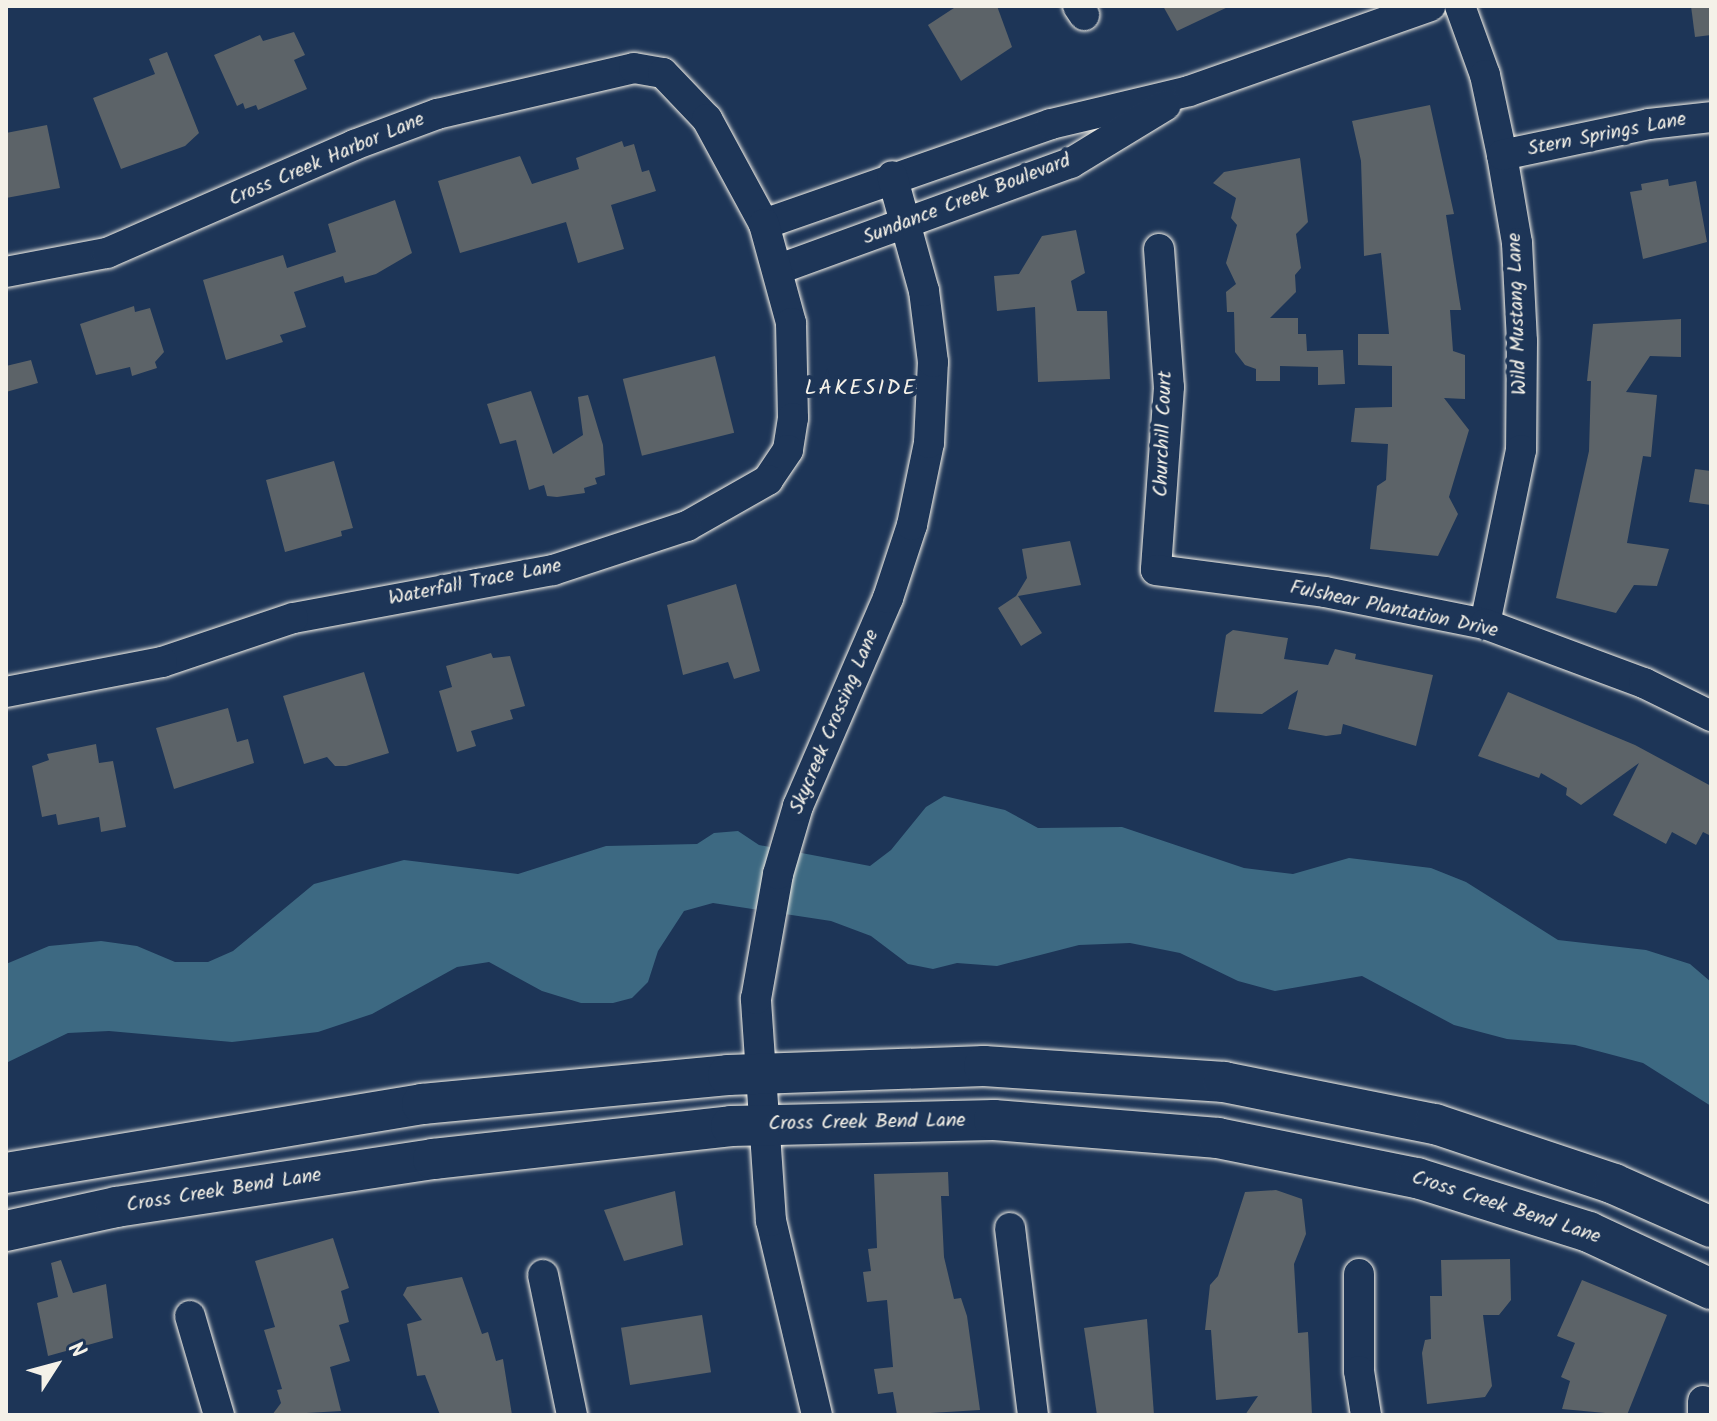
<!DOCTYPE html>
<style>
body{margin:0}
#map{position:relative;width:1717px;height:1421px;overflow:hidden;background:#1d3557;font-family:Kalam,sans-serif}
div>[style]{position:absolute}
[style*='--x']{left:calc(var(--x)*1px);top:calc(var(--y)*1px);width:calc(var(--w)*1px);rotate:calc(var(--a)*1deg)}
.water>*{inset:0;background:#3d6982}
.building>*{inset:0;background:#5c6368;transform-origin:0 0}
.roads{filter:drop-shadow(0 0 2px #f4f1e8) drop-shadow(0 0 2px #f4f1e8)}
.minor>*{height:30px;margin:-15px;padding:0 15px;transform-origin:15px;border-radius:15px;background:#1d3557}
.major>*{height:40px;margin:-20px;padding:0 20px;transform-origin:20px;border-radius:20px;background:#1d3557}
span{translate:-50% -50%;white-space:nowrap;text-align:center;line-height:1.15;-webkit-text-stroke:8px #1d3557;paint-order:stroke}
.street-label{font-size:20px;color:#f4f1e8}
.neighbourhood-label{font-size:22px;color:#f4f1e8;letter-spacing:2px}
.frame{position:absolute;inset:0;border:8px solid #f4f1e8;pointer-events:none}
.north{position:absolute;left:16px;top:1325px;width:80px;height:80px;-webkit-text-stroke:6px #1d3557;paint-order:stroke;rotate:54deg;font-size:22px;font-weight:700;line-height:32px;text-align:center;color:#f4f1e8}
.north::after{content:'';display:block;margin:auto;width:28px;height:36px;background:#f4f1e8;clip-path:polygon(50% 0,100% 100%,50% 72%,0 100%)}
</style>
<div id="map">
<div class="water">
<i style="clip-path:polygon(944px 796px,1005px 810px,1038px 828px,1122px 827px,1244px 868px,1293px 874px,1349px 858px,1431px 868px,1466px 882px,1558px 940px,1646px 950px,1690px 964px,1711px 982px,1711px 1106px,1643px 1063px,1575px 1045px,1507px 1039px,1454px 1025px,1362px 976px,1275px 991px,1238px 981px,1180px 953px,1130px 943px,1079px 945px,997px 966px,957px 963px,933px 969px,908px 964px,871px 936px,831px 921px,713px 903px,684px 911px,658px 951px,648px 982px,632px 998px,613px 1003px,581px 1003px,542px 991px,489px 962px,457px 967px,372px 1014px,318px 1032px,232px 1042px,109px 1031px,68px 1033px,6px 1063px,6px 964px,49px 946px,101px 941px,137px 946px,175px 962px,208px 962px,233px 951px,314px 884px,404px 860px,518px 874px,606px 846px,697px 844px,714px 833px,738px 831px,759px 845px,870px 866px,891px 850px,926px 807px)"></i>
</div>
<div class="building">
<i style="clip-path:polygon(957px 6px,997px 6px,1012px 47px,961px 81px,928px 25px)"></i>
<i style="clip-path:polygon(1163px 6px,1230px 6px,1177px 31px)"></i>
<i style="clip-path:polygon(1691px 6px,1711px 6px,1711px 35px,1695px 37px)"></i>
<i style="clip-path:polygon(294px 32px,305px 55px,294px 60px,307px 89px,258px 110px,256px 105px,245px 109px,243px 103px,237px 106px,214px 55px,260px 35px,263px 41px)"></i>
<i style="clip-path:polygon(167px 52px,199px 133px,185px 146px,121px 169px,93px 98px,155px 74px,149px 59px)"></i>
<i style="clip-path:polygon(1430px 105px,1454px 214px,1446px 215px,1461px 310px,1450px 310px,1453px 351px,1465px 355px,1465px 399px,1444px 398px,1469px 430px,1449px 497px,1458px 514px,1438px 556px,1370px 549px,1377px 486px,1386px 480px,1388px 444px,1351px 442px,1355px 408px,1392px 407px,1392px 366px,1358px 365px,1358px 334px,1389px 334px,1381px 253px,1364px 256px,1361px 161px,1352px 121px)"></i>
<i style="clip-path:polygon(47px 125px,60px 188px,6px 198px,6px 133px)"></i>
<i style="clip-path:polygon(622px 141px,624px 147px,634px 144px,642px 172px,649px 170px,656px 191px,611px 205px,624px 249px,578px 263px,566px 222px,460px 253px,438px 181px,520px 156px,532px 184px,579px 169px,576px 158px)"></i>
<i style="clip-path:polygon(1300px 158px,1308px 222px,1296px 234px,1301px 268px,1295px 275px,1296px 292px,1270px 318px,1298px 318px,1298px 334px,1306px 334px,1307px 351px,1343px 350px,1345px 384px,1318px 385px,1318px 367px,1280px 366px,1280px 381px,1256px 381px,1256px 369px,1245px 365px,1235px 352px,1234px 312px,1227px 312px,1226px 292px,1236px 284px,1226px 263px,1237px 225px,1231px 218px,1236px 198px,1213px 183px,1224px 172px)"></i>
<i style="clip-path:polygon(1668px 179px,1669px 186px,1696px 181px,1707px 242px,1643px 259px,1630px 192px,1642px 190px,1641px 184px)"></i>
<i style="clip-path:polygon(395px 200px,412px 253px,376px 274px,345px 283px,343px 276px,294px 292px,306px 327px,280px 335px,283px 342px,226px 360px,203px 280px,283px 255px,287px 268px,336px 252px,328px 224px)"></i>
<i style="clip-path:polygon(1076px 230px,1085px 273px,1071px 281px,1077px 311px,1107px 311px,1110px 379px,1038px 382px,1035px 307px,997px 311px,994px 276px,1019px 274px,1042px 236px)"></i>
<i style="clip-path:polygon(134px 306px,135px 312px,150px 308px,164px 352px,155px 362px,157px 368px,132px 376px,130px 367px,96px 375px,80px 324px)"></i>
<i style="clip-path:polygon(1681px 319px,1681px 357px,1650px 356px,1626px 392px,1657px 395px,1651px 457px,1643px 456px,1627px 543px,1669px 549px,1657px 586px,1634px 585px,1616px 613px,1556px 598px,1589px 451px,1591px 381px,1587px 381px,1593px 324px)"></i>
<i style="left:715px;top:356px;width:79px;height:95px;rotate:76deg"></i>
<i style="clip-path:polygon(31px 360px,38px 383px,6px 392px,6px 366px)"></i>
<i style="clip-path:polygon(531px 391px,553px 454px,583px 435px,578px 397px,588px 395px,603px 445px,605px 475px,595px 478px,597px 484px,584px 488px,585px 493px,557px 497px,547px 496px,544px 485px,529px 490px,516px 440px,500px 444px,487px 404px)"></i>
<i style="clip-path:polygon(334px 461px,353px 528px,341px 531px,342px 536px,285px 552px,266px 480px)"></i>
<i style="clip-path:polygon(1695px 469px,1711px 471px,1711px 505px,1689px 502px)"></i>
<i style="clip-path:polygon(1070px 541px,1081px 585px,1018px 596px,1042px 633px,1021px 646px,998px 608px,1016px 596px,1027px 578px,1022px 549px)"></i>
<i style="clip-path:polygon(736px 584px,760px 671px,734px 679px,728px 662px,683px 675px,667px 605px)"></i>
<i style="clip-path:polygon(1233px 630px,1288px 638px,1284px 659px,1328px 665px,1335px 649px,1356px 654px,1355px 659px,1433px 675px,1416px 746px,1343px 724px,1341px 734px,1326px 736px,1288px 729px,1298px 690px,1262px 714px,1214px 712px,1226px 635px)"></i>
<i style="clip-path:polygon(491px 653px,493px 658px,510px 656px,525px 706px,510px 710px,513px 719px,471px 731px,476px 746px,457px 752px,439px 691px,452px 687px,446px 666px)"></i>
<i style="clip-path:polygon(364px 672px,389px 753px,346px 766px,335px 766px,327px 757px,304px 764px,283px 696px)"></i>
<i style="clip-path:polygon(1508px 692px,1635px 745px,1711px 786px,1711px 836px,1703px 832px,1696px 845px,1672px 832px,1666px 844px,1613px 815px,1639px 763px,1581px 805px,1566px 795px,1567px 788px,1541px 773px,1539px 778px,1478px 756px)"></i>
<i style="clip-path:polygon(228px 708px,237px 742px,248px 739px,254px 763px,174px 789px,156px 728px)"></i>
<i style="clip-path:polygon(96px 744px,99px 763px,113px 761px,126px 827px,101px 832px,99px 817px,58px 825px,56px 814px,42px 817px,32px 766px,49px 760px,47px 754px)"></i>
<i style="clip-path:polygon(948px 1172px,949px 1196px,941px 1196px,944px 1257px,954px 1299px,961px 1298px,967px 1316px,980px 1410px,897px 1415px,893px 1392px,878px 1394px,874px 1369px,893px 1367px,887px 1300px,867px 1302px,863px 1272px,871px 1271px,868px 1249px,877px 1248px,874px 1174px)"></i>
<i style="clip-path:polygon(1276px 1190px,1302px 1199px,1306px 1234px,1294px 1264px,1298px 1333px,1308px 1332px,1312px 1415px,1245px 1415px,1258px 1396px,1216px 1400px,1211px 1330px,1205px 1330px,1210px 1285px,1218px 1276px,1245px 1192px)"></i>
<i style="clip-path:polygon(675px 1191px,683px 1245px,624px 1261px,604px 1210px)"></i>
<i style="clip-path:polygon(333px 1238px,349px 1288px,341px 1291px,349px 1322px,339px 1325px,350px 1361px,330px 1367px,341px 1411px,272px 1415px,281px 1403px,277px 1390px,282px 1389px,264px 1330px,275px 1327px,255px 1261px)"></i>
<i style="clip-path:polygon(1510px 1259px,1511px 1300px,1499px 1315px,1483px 1315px,1492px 1386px,1485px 1397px,1427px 1404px,1422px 1353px,1425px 1340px,1431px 1339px,1430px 1296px,1442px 1296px,1441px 1260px)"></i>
<i style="clip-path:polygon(61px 1260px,73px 1293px,106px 1284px,113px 1338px,48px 1356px,37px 1303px,58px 1297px,51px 1263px)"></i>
<i style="clip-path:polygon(462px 1277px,482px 1334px,488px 1332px,496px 1361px,503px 1359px,512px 1415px,440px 1415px,425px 1375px,417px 1376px,407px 1324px,422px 1320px,403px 1295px,407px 1287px)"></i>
<i style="clip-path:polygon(1582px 1280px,1667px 1315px,1627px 1415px,1562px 1409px,1570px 1381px,1561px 1377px,1575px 1343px,1557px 1336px)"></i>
<i style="left:702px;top:1315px;width:58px;height:82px;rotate:81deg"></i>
<i style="clip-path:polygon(1147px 1319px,1154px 1415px,1097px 1415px,1084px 1328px)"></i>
</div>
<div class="roads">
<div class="minor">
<i style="--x:1078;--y:6;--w:11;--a:56"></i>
<i style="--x:1460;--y:6;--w:73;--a:70.1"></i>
<i style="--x:1485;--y:75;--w:82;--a:78"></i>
<i style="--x:1502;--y:155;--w:89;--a:80.3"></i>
<i style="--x:1517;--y:243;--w:98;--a:87.1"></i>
<i style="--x:1522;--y:341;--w:109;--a:90.5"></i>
<i style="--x:1521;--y:450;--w:178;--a:101.7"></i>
<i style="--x:1502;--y:155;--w:150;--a:-11.9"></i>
<i style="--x:1649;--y:124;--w:62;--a:-6.4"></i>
<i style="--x:764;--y:224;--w:304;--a:-19.2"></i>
<i style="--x:1051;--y:124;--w:142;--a:-13.4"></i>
<i style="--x:1189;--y:91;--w:256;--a:-19.4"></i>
<i style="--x:1159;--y:249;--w:138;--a:85.9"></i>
<i style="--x:1169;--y:387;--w:183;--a:94.1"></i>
<i style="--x:1156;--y:570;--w:170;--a:7.4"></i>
<i style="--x:1325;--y:592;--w:163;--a:11.3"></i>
<i style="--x:1485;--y:624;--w:170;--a:20.4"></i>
<i style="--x:1644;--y:683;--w:75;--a:26.2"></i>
<i style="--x:779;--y:269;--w:311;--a:-20"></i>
<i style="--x:1071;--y:163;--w:111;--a:-31.4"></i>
<i style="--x:6;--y:272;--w:103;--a:-10.7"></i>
<i style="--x:107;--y:253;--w:270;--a:-23.6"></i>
<i style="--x:354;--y:145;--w:89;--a:-20.5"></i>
<i style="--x:437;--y:114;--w:202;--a:-13.1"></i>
<i style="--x:634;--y:68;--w:29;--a:10"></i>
<i style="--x:663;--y:73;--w:64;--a:46.3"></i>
<i style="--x:707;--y:119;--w:119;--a:61.5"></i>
<i style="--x:764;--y:224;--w:103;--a:74.7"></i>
<i style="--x:791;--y:323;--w:95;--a:88.8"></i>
<i style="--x:793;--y:418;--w:32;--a:99"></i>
<i style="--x:788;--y:450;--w:36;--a:124"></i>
<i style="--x:768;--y:480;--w:93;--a:150.4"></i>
<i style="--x:687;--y:526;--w:141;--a:161.8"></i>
<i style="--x:553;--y:570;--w:264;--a:169.5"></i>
<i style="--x:293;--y:618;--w:138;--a:161.4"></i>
<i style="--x:162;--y:662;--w:159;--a:169.1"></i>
<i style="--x:1010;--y:1228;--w:188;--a:83"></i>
<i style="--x:1359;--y:1274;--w:97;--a:90"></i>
<i style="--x:1359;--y:1371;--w:45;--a:81"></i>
<i style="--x:543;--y:1275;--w:143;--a:78.3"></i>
<i style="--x:190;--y:1316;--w:103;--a:73.7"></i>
<i style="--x:1703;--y:1401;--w:14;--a:90"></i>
<i style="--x:817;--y:1415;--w:199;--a:-103.3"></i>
<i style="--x:771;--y:1221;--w:223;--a:-93.9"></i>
<i style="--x:756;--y:999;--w:127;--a:-80"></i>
<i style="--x:778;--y:874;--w:71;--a:-73.6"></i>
<i style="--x:798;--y:806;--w:227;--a:-66.6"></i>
<i style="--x:888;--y:598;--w:77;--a:-71.8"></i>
<i style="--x:912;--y:525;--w:84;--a:-78.3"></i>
<i style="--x:929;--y:443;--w:81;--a:-87.2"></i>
<i style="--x:933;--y:362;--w:72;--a:-97.2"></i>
<i style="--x:924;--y:291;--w:119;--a:-105.5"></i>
</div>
<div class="major">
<i style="--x:6;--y:1173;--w:422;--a:-9.4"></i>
<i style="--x:422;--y:1104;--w:307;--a:-5.4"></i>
<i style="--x:728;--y:1075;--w:256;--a:-2"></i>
<i style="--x:984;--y:1066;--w:241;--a:3.8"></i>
<i style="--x:1224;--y:1082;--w:215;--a:11.3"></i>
<i style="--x:1435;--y:1124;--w:189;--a:18.5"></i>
<i style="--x:1614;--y:1184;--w:106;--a:23.9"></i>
<i style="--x:6;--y:1231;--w:113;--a:-12.3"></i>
<i style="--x:116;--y:1207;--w:321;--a:-8.6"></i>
<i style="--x:433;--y:1159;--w:300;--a:-6.3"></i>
<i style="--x:731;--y:1126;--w:263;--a:-1.3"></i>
<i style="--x:994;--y:1120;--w:225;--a:4.6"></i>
<i style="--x:1218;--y:1138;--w:203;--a:11.4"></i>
<i style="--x:1417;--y:1178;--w:180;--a:17.4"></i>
<i style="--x:1589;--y:1232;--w:135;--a:25"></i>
</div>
</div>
<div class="street-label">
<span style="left:1607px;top:135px;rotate:-11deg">Stern Springs Lane</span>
<span style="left:327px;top:160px;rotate:-23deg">Cross Creek Harbor Lane</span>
<span style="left:967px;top:200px;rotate:-21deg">Sundance Creek Boulevard</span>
<span style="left:1518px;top:314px;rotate:-92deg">Wild Mustang Lane</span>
<span style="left:1164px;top:434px;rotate:-88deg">Churchill Court</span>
<span style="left:475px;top:583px;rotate:-11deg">Waterfall Trace Lane</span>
<span style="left:1394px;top:610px;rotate:12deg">Fulshear Plantation Drive</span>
<span style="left:835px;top:722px;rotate:-67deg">Skycreek Crossing Lane</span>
<span style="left:867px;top:1123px;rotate:-1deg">Cross Creek Bend Lane</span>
<span style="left:224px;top:1191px;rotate:-9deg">Cross Creek Bend Lane</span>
<span style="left:1506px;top:1208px;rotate:18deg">Cross Creek Bend Lane</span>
</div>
<div class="neighbourhood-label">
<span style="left:861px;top:389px">LAKESIDE</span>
</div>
<div class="frame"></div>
<div class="north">N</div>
</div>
